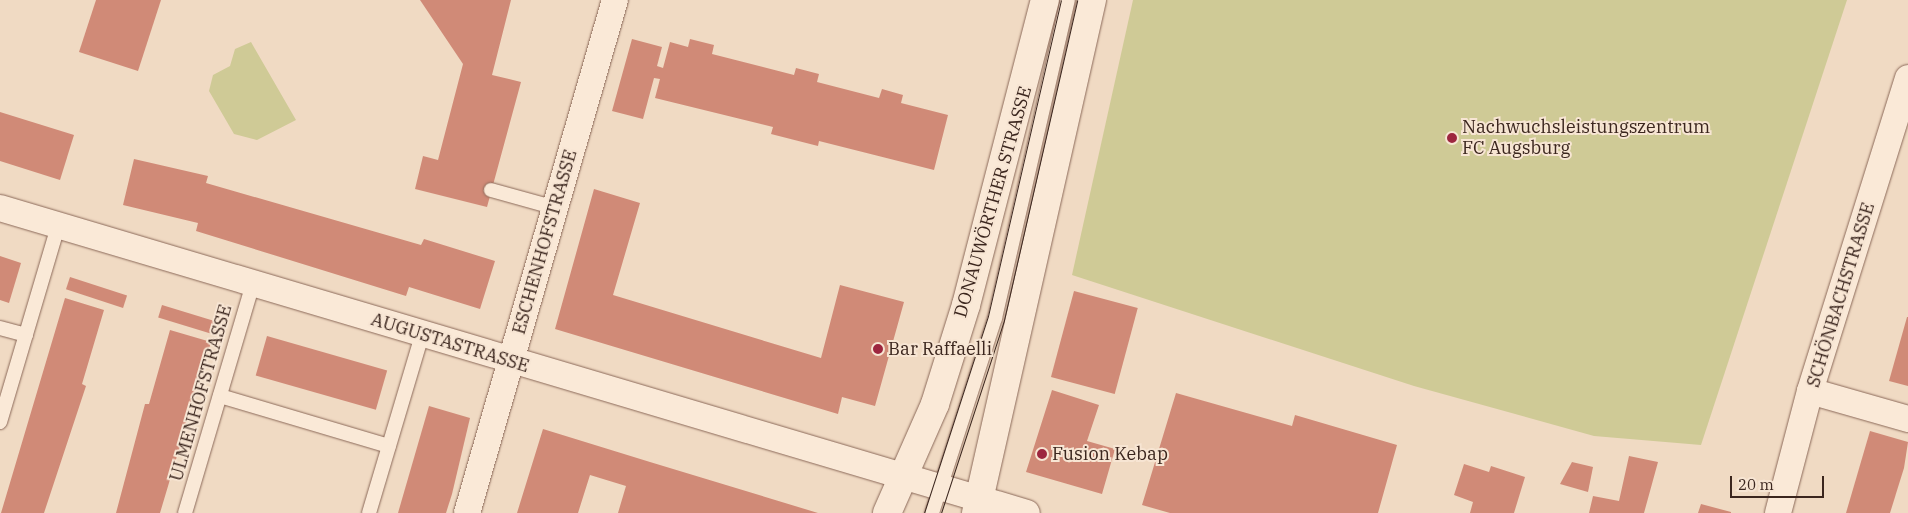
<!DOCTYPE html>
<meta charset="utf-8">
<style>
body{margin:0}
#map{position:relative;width:1908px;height:513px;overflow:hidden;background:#f0dac3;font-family:"IBM Plex Serif",serif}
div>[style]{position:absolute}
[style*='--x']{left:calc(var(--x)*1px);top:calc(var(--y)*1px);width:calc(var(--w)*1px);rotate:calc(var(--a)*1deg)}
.green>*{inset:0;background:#cfca96}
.building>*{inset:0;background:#d08a77;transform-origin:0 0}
.roads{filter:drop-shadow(0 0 1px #8b6959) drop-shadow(0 0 1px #8b6959)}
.service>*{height:14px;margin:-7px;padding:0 7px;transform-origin:7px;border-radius:7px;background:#fae9d7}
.minor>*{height:26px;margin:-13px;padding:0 13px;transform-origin:13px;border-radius:13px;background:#fae9d7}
.secondary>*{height:28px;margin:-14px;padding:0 14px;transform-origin:14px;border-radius:14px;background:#fae9d7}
.tram>*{height:1px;margin:-0.5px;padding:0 0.5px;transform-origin:0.5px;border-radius:0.5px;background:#3b261e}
.dots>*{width:14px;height:14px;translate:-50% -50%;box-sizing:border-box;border:2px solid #f7e5d3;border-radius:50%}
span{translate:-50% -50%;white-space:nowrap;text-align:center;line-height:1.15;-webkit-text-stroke:4px #f7e5d3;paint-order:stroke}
.poi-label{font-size:18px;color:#3b261e}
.left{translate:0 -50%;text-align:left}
.street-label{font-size:18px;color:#3b261e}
.scale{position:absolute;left:1730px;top:476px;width:94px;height:22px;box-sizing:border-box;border:2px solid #3b261e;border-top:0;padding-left:6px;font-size:15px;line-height:18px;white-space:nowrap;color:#3b261e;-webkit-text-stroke:4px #f7e5d3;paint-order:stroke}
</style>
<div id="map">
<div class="green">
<i style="clip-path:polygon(1133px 0,1847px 0,1701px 445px,1594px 436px,1414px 386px,1072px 275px)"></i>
<i style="clip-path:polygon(251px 42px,296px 120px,257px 140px,234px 134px,209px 91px,213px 75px,230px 66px,235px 49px)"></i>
</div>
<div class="building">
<i style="clip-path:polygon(96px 0,161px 0,138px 71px,79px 52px)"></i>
<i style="clip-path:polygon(420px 0,511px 0,492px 75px,521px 82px,487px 207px,415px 189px,423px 156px,438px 160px,463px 64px)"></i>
<i style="clip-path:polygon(632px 39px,662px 47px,657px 66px,663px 68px,670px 42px,688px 47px,690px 39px,714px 45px,712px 54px,794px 75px,796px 68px,819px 74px,817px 82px,879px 98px,882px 89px,903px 95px,901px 103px,948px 115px,934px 170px,819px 141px,818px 146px,771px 134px,773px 127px,655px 98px,660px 79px,654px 78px,643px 119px,612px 111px)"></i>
<i style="clip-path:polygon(0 112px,74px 135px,60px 180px,0 161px)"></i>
<i style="clip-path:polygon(134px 159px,208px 176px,206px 183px,421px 245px,424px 239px,495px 261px,480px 309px,409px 287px,406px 296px,196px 231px,198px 223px,123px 205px)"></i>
<i style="clip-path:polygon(594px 189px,640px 203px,613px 295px,821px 358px,840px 285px,904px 302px,875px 406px,842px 397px,838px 414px,555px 329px)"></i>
<i style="clip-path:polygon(0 256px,21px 263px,9px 303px,0 300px)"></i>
<i style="left:70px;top:277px;width:60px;height:13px;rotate:18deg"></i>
<i style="left:1074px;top:291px;width:66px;height:89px;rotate:15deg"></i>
<i style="clip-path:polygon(65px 298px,104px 310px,82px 384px,86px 386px,44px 513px,1px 513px)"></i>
<i style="left:162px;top:305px;width:59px;height:13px;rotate:17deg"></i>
<i style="clip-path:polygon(1907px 317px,1908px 317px,1908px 386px,1889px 381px)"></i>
<i style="clip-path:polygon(170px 330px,211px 342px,160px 513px,116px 513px,145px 404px,149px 404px)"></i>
<i style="left:267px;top:336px;width:125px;height:41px;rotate:16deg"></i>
<i style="clip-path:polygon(1052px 390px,1099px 405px,1087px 441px,1115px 449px,1102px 494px,1026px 472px)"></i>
<i style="clip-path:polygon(1176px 393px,1292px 426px,1295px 415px,1397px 445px,1378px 513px,1170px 513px,1142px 505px)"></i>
<i style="clip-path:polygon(429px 406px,470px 418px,452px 494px,446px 513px,398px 513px)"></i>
<i style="clip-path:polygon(543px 429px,650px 462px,818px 513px,618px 513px,626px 486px,590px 475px,578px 513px,517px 513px)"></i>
<i style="clip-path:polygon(1870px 431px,1908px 442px,1904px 468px,1890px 513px,1846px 513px)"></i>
<i style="clip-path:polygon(1629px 456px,1658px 462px,1644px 513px,1589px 513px,1593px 496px,1619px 501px)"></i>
<i style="clip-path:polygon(1572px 462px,1593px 467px,1588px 492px,1560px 484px)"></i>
<i style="clip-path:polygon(1464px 464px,1489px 472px,1491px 466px,1525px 477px,1514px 513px,1470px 513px,1473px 502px,1454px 495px)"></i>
<i style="clip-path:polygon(1701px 504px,1731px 512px,1731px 513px,1698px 513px)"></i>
</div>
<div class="roads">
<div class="service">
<i style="--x:491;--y:190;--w:67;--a:15.5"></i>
<i style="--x:0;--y:328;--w:27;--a:15"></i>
<i style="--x:220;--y:396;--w:176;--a:16.5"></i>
<i style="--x:0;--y:422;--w:204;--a:-73.5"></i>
<i style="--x:185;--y:513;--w:239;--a:-73.5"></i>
<i style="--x:369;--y:513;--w:186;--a:-73.4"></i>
<i style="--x:932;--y:513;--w:205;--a:-72.1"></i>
<i style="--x:995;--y:318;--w:326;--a:-77.1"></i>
</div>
<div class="minor">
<i style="--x:0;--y:208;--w:1071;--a:16.54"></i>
<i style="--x:1810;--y:391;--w:102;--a:15.9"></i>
<i style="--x:467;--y:513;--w:534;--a:-73.91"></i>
<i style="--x:1778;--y:513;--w:126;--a:-75.3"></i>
<i style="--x:1810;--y:391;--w:328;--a:-72.6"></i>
</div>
<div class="secondary">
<i style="--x:887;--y:513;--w:119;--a:-66.2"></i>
<i style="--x:935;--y:404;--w:104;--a:-72.6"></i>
<i style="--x:966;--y:305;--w:315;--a:-75.5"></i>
<i style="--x:976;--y:513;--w:526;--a:-77.26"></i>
</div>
</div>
<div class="tram">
<i style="--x:924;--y:513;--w:207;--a:-72"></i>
<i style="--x:988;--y:316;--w:324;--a:-77"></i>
<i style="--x:941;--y:513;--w:203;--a:-71.9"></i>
<i style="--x:1004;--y:320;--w:328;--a:-77.1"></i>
</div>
<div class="dots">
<i style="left:1452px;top:138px;background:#9d263f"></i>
<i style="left:878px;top:349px;background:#9d263f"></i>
<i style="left:1042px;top:454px;background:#9d263f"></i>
</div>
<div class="poi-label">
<span class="left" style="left:1462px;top:138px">Nachwuchsleistungszentrum<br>FC Augsburg</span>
<span class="left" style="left:888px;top:349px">Bar Raffaelli</span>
<span class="left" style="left:1052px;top:454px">Fusion Kebap</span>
</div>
<div class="street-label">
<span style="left:993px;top:202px;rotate:-74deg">DONAUWÖRTHER STRASSE</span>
<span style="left:545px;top:242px;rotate:-74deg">ESCHENHOFSTRASSE</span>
<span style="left:1841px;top:295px;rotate:-73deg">SCHÖNBACHSTRASSE</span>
<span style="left:450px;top:343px;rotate:17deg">AUGUSTASTRASSE</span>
<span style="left:201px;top:393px;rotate:-74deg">ULMENHOFSTRASSE</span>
</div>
<div class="scale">20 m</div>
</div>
